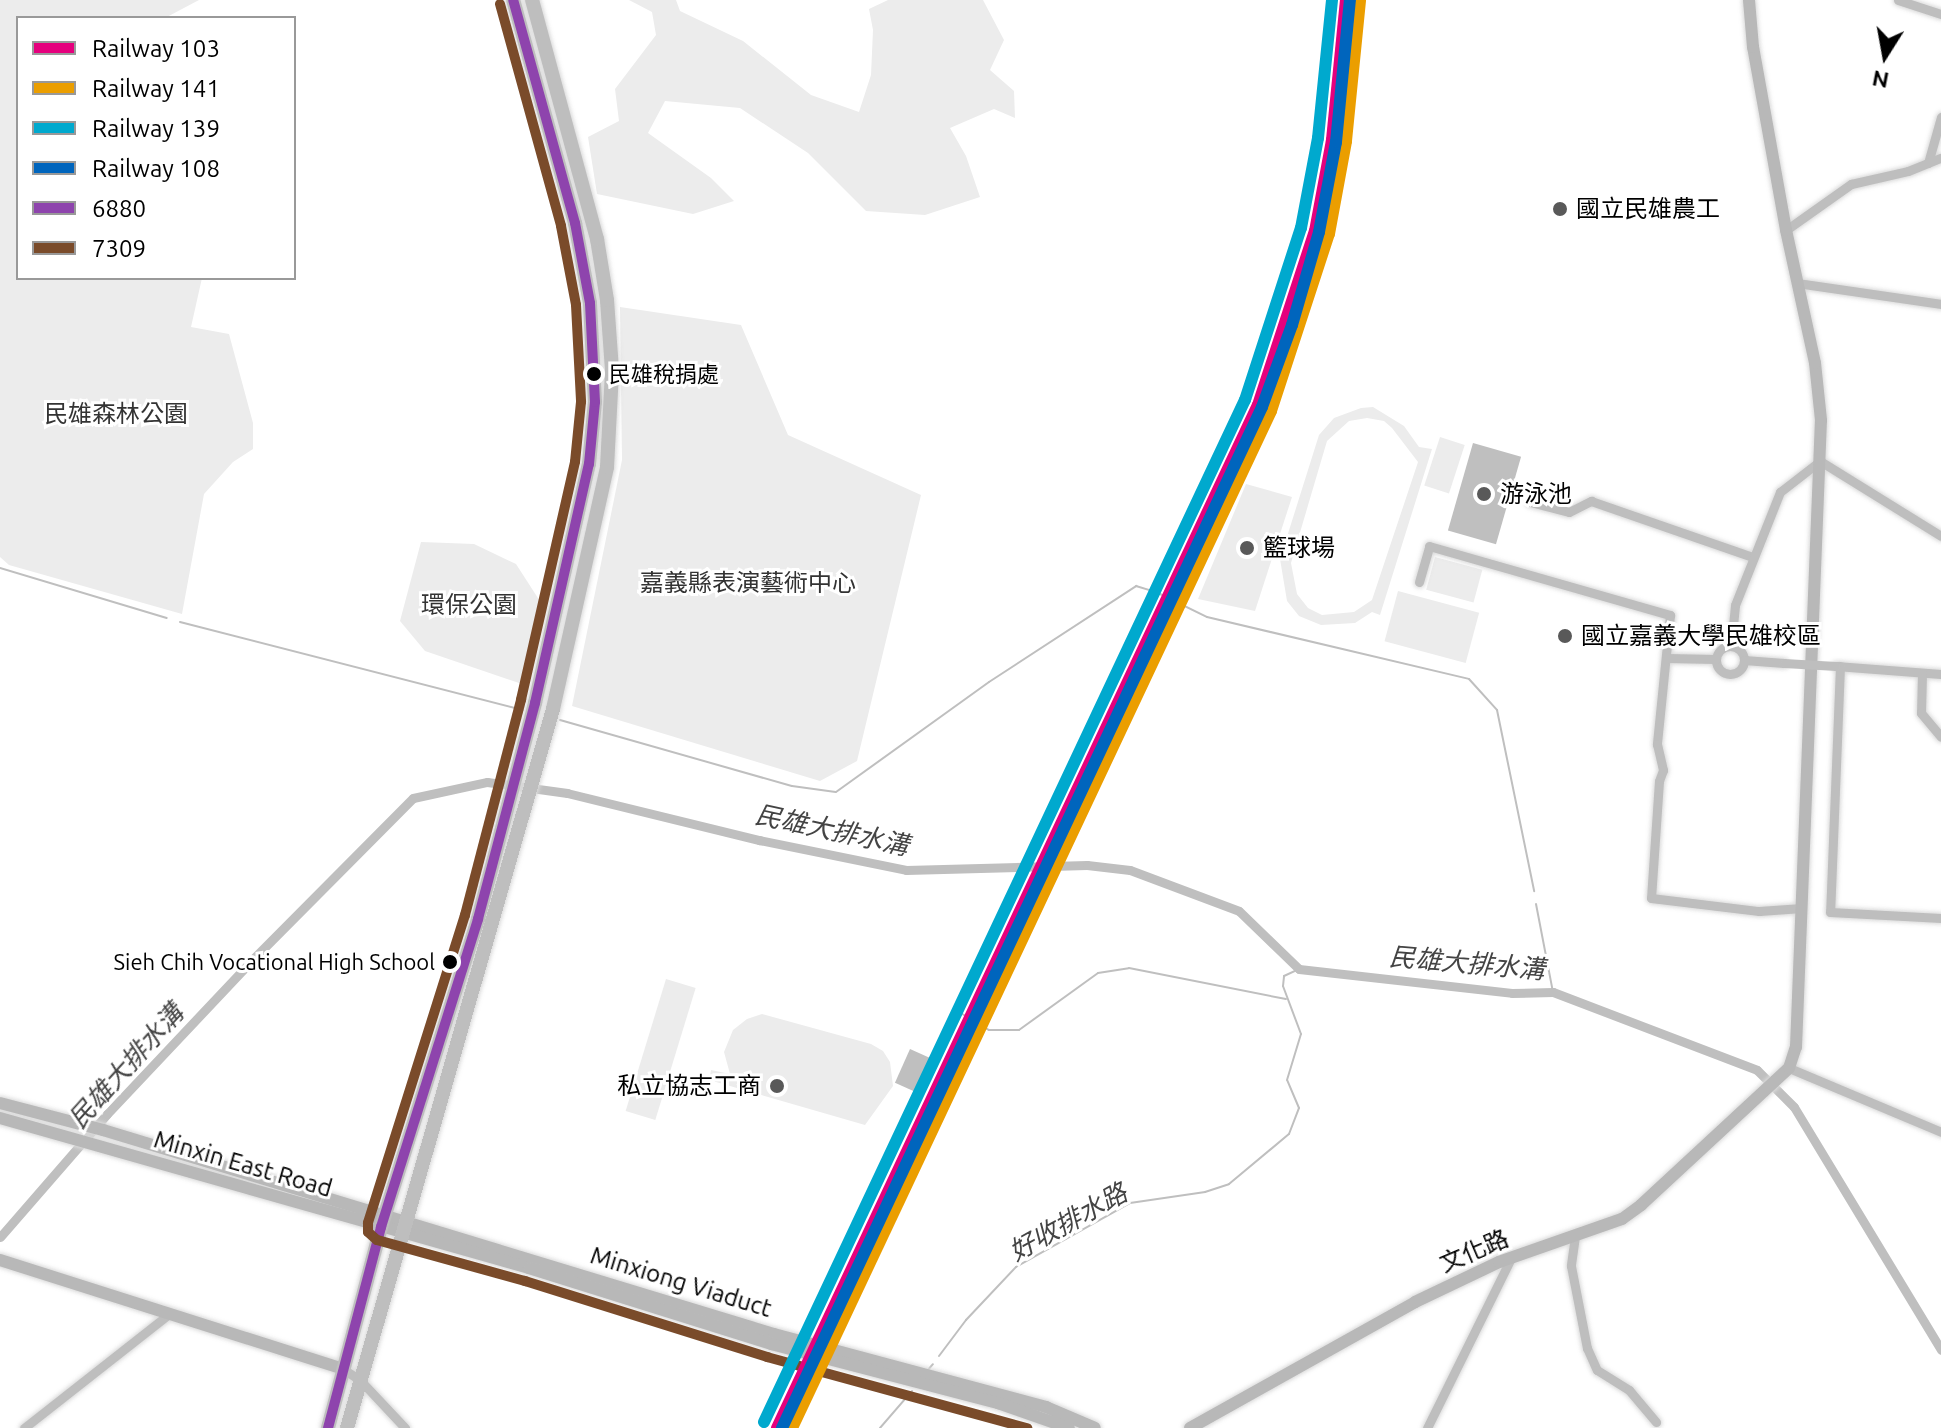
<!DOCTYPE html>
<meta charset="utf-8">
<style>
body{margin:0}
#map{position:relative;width:1941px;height:1428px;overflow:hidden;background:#fff;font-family:Ubuntu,"Noto Sans TC",sans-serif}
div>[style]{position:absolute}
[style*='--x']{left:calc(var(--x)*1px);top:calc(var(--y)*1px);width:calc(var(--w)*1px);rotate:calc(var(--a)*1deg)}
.green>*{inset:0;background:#ececec;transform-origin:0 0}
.water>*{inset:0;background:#bfbfbf;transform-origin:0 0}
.stream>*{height:2px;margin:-1px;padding:0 1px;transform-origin:1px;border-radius:1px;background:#bfbfbf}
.canal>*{height:9px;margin:-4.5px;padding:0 4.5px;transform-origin:4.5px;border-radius:4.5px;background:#bfbfbf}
.roads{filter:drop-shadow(0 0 2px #dbdbdb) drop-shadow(0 0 2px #dbdbdb)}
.street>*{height:9px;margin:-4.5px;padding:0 4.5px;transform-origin:4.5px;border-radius:4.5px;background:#bebebe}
.street>.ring{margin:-4.5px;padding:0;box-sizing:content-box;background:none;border:9px solid #bebebe;border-radius:50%}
.secondary>*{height:12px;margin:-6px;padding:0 6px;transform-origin:6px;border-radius:6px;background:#b8b8b8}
.primary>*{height:14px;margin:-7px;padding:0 7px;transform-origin:7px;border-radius:7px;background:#bebebe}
.street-bridge>*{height:9px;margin:-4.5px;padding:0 4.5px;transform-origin:4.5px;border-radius:4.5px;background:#bebebe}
.bus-1>*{height:10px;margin:-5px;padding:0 5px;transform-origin:5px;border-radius:5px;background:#8e44ad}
.bus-2>*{height:10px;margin:-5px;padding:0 5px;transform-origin:5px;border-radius:5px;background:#7a4b2a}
.rail-1>*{height:12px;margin:-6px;padding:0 6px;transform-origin:6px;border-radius:6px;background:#e5007d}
.rail-2>*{height:12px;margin:-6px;padding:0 6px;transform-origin:6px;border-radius:6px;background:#eb9e00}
.rail-3>*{height:12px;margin:-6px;padding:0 6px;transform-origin:6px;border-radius:6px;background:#00a9ce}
.rail-4>*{height:12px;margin:-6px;padding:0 6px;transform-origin:6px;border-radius:6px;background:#0065bd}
.dots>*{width:22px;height:22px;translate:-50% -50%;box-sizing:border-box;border:4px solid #fff;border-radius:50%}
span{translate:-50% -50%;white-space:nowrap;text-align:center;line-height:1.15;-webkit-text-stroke:6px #fff;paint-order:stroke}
.bus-label{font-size:22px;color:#000}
.left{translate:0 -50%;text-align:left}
.right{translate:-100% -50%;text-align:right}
.poi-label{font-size:24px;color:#000}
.park-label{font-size:24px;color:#333}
.street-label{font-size:24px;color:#000}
.water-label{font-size:26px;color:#444;font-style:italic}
.legend{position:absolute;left:16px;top:16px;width:280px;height:264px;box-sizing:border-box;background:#fff;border:2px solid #999;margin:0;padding:10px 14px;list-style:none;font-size:24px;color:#000}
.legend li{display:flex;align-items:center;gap:16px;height:40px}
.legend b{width:40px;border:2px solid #999}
.north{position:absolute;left:1845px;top:16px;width:80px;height:80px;-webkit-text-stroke:6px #fff;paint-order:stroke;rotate:191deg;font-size:22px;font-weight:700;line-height:32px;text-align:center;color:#000}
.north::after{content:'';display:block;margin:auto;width:28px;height:36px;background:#000;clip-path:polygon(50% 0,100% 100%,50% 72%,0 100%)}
</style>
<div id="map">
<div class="green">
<i style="clip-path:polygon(0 0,199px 0,165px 18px,18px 18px,18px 278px,202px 278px,191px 327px,229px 334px,253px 423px,253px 449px,233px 462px,204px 494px,182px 614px,9px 565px,0 557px)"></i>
<i style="clip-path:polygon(629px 0,676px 0,680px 11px,743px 41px,811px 95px,859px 112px,871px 75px,873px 30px,869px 9px,888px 0,983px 0,1004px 40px,990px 70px,1014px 91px,1015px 118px,994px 109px,950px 128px,966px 156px,980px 197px,925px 215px,866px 211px,808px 153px,740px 108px,665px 101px,648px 133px,711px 178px,734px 201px,693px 214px,597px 194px,588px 137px,619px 121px,615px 89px,656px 35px,652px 12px)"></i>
<i style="clip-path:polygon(620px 307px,741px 325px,788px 435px,921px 495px,857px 761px,820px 781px,572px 706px,622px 460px)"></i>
<i style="clip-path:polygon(evenodd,1373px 407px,1404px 426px,1419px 447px,1432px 449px,1380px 615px,1372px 612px,1355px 623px,1321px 625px,1299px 616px,1287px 601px,1280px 559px,1319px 435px,1334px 418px,1361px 408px,1373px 407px,1367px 418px,1384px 421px,1392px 428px,1418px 462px,1372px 600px,1354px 612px,1322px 615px,1308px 608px,1297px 594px,1291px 563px,1327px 441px,1349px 421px,1367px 418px)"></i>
<i style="left:1440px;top:437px;width:26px;height:51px;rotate:18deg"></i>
<i style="clip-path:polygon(1246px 484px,1292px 497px,1255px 611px,1198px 599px)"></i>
<i style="clip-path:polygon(421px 542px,474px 544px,516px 564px,545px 609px,525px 685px,425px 651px,400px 621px)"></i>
<i style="left:1435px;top:557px;width:49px;height:34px;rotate:15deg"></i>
<i style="left:1398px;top:591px;width:84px;height:52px;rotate:15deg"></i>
<i style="left:666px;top:979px;width:31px;height:138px;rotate:17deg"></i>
<i style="clip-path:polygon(762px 1014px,871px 1044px,883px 1051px,890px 1062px,893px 1086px,865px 1125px,709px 1080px,711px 1070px,730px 1074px,724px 1052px,733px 1030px,747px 1019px)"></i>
</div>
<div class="water">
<i style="left:1473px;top:443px;width:50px;height:91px;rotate:16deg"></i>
<i style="left:910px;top:1049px;width:22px;height:37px;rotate:24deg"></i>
</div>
<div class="stream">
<i style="--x:0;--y:568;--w:174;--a:16.7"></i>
<i style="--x:180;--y:622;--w:354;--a:14.4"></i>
<i style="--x:560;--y:720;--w:241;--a:15.9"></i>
<i style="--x:792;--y:786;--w:44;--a:7.8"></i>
<i style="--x:836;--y:792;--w:188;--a:-35.7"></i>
<i style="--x:989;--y:682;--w:176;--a:-33.1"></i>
<i style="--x:1136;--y:586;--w:21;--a:17"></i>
<i style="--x:1156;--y:592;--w:57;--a:26.1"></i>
<i style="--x:1207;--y:617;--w:269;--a:13.3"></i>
<i style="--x:1469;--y:679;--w:42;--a:47.9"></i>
<i style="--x:1497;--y:710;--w:185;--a:78.4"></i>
<i style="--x:1020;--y:868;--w:156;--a:113"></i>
<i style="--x:959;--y:1012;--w:35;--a:31"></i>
<i style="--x:989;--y:1030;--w:30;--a:0"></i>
<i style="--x:1019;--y:1030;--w:97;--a:-35.8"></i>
<i style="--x:1098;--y:973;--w:31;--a:-9"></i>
<i style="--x:1129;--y:968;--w:160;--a:11.2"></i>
<i style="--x:1536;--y:904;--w:90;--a:79.1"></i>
<i style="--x:939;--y:1356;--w:45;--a:-53.1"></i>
<i style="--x:966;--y:1320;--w:73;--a:-46.7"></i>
<i style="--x:1016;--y:1267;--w:131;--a:-29.3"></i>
<i style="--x:1130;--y:1203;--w:76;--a:-8.3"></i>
<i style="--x:1205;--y:1192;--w:25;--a:-18"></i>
<i style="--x:1229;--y:1184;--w:78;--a:-39.8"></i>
<i style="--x:1289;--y:1134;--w:28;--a:-69"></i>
<i style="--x:1299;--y:1108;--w:30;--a:-113"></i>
<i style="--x:1287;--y:1080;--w:48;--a:-73.1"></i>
<i style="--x:1301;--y:1034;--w:51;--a:-110.6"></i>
<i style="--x:1283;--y:986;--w:10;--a:-84"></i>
<i style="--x:1284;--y:976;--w:17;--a:-25"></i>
<i style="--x:927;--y:1371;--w:9;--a:-49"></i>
<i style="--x:880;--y:1428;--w:49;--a:-49.1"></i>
</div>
<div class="canal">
<i style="--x:0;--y:1237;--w:163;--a:-49"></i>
<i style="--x:107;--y:1114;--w:212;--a:-46.7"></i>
<i style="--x:252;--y:960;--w:228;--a:-45.2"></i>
<i style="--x:413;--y:798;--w:76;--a:-12.2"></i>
<i style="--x:487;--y:782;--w:81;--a:7.8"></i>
<i style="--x:567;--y:793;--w:198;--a:13.8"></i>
<i style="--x:759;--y:840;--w:150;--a:11.5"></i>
<i style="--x:906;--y:870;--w:181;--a:-1.6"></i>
<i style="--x:1087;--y:865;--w:43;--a:6.6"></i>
<i style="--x:1130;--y:870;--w:116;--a:20.6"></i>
<i style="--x:1239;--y:911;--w:83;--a:44"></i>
<i style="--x:1299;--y:969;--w:214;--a:6.4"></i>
<i style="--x:1512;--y:993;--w:41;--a:-1.4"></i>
<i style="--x:1553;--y:992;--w:218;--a:20.9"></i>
<i style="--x:1757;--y:1070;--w:52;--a:45"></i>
<i style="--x:1794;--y:1107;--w:284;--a:58.8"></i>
</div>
<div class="roads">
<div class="street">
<i style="--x:1898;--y:0;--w:45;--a:18"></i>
<i style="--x:1928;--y:163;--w:48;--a:-74.2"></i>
<i style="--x:1786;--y:230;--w:80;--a:-35.3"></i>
<i style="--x:1851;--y:184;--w:58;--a:-12.8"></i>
<i style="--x:1908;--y:171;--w:35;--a:-22"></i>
<i style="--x:1797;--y:283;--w:146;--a:8.3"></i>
<i style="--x:1530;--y:502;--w:40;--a:14.4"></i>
<i style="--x:1569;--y:512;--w:25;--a:-27"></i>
<i style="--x:1591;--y:501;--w:171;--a:19.1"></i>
<i style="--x:1419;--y:582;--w:37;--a:-74"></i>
<i style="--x:1429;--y:546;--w:251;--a:16"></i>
<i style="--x:1670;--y:615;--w:130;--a:95.8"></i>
<i style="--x:1657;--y:744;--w:27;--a:77"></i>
<i style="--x:1663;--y:770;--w:12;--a:110"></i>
<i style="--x:1659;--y:781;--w:117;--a:93.9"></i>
<i style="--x:1651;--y:898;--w:109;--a:6.9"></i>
<i style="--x:1759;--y:911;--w:43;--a:-4"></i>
<i class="ring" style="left:1716px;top:646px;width:19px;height:19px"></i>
<i style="--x:1731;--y:646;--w:41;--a:-84.4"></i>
<i style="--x:1735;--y:605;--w:122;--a:-68.3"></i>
<i style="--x:1780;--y:492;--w:51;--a:-37.8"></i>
<i style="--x:1820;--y:461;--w:142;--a:31.8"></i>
<i style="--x:1666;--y:658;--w:50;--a:1.1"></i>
<i style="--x:1744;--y:660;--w:40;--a:4.3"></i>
<i style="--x:1836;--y:666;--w:105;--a:4.4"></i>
<i style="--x:1840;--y:666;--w:246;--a:92.3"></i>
<i style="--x:1830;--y:912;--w:111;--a:3.1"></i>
<i style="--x:1922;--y:673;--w:40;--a:91.4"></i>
<i style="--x:1921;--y:713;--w:31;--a:50"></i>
<i style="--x:1789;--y:1068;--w:165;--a:22.8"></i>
<i style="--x:1575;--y:1236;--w:30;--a:98"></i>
<i style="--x:1571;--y:1266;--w:84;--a:79"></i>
<i style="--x:1587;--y:1348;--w:24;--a:66"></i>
<i style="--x:1597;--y:1370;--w:38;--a:32"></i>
<i style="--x:1629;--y:1390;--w:42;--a:49.8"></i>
<i style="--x:343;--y:1369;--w:20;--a:33"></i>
<i style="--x:360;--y:1380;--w:66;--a:46.8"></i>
<i style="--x:24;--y:1428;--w:184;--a:-38.2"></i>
<i style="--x:1427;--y:1428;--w:190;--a:-63.7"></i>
</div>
<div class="secondary">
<i style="--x:0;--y:1103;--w:106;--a:14.7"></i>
<i style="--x:103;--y:1130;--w:701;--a:16.91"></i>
<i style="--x:774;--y:1334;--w:282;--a:15"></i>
<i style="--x:1046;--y:1407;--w:53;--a:23.2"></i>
<i style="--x:0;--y:1118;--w:550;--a:15.83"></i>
<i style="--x:529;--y:1268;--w:254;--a:17.4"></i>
<i style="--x:771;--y:1344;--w:235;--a:14.6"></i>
<i style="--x:998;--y:1403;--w:75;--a:19.4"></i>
<i style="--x:0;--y:1260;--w:360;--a:17.6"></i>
<i style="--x:1190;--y:1428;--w:258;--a:-29.2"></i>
<i style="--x:1415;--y:1302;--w:93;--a:-25.5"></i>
<i style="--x:1499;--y:1262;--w:130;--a:-19.3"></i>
<i style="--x:1622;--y:1219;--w:24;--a:-36"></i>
<i style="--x:1641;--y:1205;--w:202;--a:-42.8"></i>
<i style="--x:1789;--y:1068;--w:22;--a:-72"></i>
<i style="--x:1796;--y:1047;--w:627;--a:-87.72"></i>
<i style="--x:1821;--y:420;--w:57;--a:-96"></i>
<i style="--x:1815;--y:363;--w:136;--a:-102.3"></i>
<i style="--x:1786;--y:230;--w:186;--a:-100.2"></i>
<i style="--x:1753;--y:47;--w:47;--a:-94.9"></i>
</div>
<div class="primary">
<i style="--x:328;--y:1428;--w:208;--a:-75.2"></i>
<i style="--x:381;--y:1227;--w:323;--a:-72.5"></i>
<i style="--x:478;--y:919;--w:223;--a:-75.2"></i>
<i style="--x:535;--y:703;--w:245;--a:-77.3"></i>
<i style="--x:589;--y:464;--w:62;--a:-84.5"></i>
<i style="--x:595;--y:402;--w:99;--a:-92.9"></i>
<i style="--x:590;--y:303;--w:81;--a:-100.6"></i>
<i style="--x:575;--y:223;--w:231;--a:-105.5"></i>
<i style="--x:347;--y:1428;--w:748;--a:-74.01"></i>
<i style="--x:553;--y:709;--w:248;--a:-77.4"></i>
<i style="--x:607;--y:467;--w:97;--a:-87"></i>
<i style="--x:612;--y:370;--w:70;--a:-94.1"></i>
<i style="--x:607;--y:300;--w:62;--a:-99.3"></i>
<i style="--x:597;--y:239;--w:248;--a:-105.2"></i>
</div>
</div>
<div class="street-bridge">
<i style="--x:1784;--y:663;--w:52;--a:3.3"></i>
</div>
<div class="bus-1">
<i style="--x:328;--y:1428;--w:208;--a:-75.2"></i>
<i style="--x:381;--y:1227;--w:323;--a:-72.5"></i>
<i style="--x:478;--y:919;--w:223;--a:-75.2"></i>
<i style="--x:535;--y:703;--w:245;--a:-77.3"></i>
<i style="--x:589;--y:464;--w:62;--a:-84.5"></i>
<i style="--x:595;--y:402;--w:99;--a:-92.9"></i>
<i style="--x:590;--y:303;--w:81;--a:-100.6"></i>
<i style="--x:575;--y:223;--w:231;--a:-105.5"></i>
</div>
<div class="bus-2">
<i style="--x:500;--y:4;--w:230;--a:74.6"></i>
<i style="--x:561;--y:226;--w:80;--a:79.2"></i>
<i style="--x:576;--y:305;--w:97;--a:87"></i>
<i style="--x:581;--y:402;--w:60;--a:95.7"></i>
<i style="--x:575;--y:462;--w:244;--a:102.8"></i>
<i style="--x:521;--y:700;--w:222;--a:104.6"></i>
<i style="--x:465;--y:915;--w:323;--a:107.5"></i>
<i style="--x:368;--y:1223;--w:9;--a:90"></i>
<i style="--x:368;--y:1232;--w:12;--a:42"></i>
<i style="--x:377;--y:1240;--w:154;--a:15.5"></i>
<i style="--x:525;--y:1281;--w:254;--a:17.4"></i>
<i style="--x:767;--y:1357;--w:270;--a:15.3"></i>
</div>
<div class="rail-1">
<i style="--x:777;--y:1428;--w:1130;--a:-64.82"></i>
<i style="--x:1258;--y:405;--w:183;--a:-71.9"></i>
<i style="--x:1315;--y:231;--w:93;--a:-79.4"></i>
<i style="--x:1332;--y:140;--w:141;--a:-84.3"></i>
</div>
<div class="rail-2">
<i style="--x:792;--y:1428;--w:1124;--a:-64.78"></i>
<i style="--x:1271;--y:411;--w:186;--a:-71.9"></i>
<i style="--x:1329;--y:234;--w:95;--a:-79.6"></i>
<i style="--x:1346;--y:141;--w:141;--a:-84.3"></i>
</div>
<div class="rail-3">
<i style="--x:764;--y:1422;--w:1130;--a:-64.8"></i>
<i style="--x:1245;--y:400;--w:181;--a:-72"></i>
<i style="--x:1301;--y:228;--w:92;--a:-79.3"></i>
<i style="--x:1318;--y:138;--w:139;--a:-84.2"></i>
</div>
<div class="rail-4">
<i style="--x:782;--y:1428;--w:1128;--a:-64.82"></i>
<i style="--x:1262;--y:407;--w:87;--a:-69.9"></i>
<i style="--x:1292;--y:325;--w:97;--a:-73.8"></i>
<i style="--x:1319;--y:232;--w:92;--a:-79.3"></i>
<i style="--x:1336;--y:142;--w:143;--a:-84.4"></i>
</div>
<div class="dots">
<i style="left:1560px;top:209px;background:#595959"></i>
<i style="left:594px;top:374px;background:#000"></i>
<i style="left:1484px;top:494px;background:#595959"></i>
<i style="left:1247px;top:548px;background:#595959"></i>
<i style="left:1565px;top:636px;background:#595959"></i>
<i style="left:450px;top:962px;background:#000"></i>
<i style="left:777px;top:1086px;background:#595959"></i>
</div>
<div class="bus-label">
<span class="left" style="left:609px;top:374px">民雄稅捐處</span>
<span class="right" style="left:435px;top:962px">Sieh Chih Vocational High School</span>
</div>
<div class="poi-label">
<span class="left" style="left:1576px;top:209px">國立民雄農工</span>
<span class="left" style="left:1500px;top:494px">游泳池</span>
<span class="left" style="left:1263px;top:548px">籃球場</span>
<span class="left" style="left:1581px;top:636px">國立嘉義大學民雄校區</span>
<span class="right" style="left:761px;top:1086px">私立協志工商</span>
</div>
<div class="park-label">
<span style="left:116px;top:414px">民雄森林公園</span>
<span style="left:748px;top:583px">嘉義縣表演藝術中心</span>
<span style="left:469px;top:605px">環保公園</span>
</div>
<div class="street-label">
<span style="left:243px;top:1164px;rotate:16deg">Minxin East Road</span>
<span style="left:1474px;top:1251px;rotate:-23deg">文化路</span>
<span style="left:681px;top:1282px;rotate:17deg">Minxiong Viaduct</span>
</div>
<div class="water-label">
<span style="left:832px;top:830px;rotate:12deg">民雄大排水溝</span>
<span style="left:1467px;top:963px;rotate:5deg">民雄大排水溝</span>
<span style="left:126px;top:1066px;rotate:-48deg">民雄大排水溝</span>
<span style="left:1068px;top:1222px;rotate:-29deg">好收排水路</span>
</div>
<ul class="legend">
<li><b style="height:10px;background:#e5007d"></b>Railway 103</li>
<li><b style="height:10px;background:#eb9e00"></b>Railway 141</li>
<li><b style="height:10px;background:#00a9ce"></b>Railway 139</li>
<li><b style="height:10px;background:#0065bd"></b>Railway 108</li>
<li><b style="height:10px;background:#8e44ad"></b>6880</li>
<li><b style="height:10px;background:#7a4b2a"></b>7309</li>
</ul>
<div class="north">N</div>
</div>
